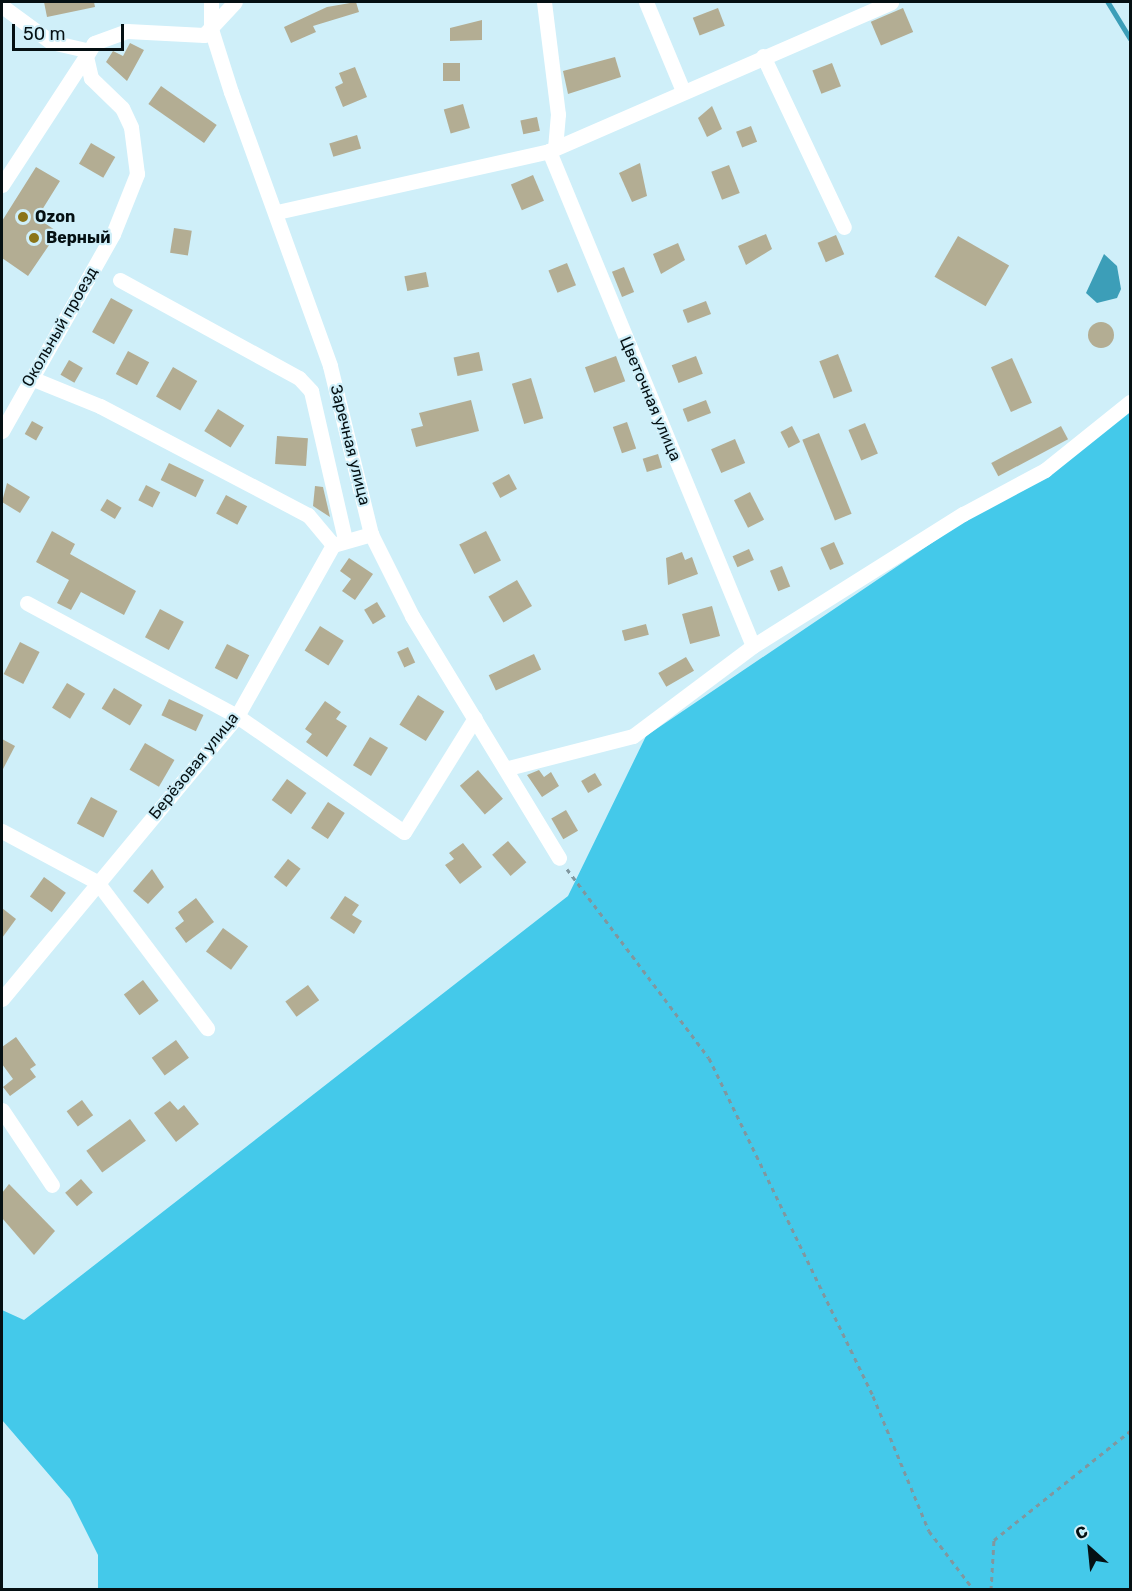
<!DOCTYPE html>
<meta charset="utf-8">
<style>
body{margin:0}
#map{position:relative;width:1132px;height:1591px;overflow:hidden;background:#cfeff9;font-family:Rubik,sans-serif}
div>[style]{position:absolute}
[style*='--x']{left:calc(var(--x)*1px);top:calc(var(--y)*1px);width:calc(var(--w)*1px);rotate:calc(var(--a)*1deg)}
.forest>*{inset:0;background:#44c9ea}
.water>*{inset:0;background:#3c9eb8}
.stream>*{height:4.5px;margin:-2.25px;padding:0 2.25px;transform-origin:2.25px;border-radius:2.25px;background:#3c9eb8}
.building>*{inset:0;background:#b3ad93;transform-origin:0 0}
.round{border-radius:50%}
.path>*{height:3px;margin-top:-1.5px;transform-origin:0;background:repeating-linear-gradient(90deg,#80979f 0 4.5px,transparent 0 9px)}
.minor>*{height:15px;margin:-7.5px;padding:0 7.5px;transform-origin:7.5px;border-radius:7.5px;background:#fff}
.dots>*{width:16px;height:16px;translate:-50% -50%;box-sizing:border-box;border:3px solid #cfeff9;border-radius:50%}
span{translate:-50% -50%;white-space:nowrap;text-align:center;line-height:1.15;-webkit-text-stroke:4.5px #cfeff9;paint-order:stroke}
.poi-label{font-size:16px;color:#051013;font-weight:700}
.left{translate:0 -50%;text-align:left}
.street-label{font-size:16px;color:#051013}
.frame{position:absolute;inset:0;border:3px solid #051013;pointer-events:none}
.north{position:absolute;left:1060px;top:1519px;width:60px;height:60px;-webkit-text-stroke:4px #cfeff9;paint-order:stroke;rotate:333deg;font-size:16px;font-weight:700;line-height:24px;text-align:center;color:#051013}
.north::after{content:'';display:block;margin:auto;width:21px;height:27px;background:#051013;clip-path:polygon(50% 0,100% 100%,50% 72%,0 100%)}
.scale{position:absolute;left:12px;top:24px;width:112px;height:27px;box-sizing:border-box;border:3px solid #051013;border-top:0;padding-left:8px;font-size:18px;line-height:21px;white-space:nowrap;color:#051013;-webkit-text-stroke:4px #cfeff9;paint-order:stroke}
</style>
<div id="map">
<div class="forest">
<i style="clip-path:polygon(1130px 409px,1130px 1589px,98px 1589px,98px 1555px,70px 1499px,2px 1420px,2px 1310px,24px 1320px,568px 896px,646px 736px)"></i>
</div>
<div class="water">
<i style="clip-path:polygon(1104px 254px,1117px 266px,1121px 289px,1117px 298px,1097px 303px,1086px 293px)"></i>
</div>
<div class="stream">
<i style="--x:1108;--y:2;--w:42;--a:58.6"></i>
</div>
<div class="building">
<i style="clip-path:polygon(44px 2px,94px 2px,95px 7px,47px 17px)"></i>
<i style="clip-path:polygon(356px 2px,359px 12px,313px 26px,316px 32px,291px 43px,284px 27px,327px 7px)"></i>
<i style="left:718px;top:8px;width:19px;height:27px;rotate:69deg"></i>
<i style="left:903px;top:8px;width:26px;height:35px;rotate:67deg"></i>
<i style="clip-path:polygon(482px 20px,482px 40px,450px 41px,450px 28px)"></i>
<i style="clip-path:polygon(130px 43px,144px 50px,127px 81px,106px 62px,113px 51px,123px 56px)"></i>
<i style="clip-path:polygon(615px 57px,621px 77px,568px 94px,563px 71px)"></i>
<i style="left:460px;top:63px;width:18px;height:17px;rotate:90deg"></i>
<i style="left:832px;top:63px;width:25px;height:21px;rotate:69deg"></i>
<i style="clip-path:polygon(355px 67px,367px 97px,343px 107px,335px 87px,343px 83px,339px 73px)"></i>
<i style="left:161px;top:86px;width:68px;height:22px;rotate:35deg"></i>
<i style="left:463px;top:104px;width:25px;height:20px;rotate:74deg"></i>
<i style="clip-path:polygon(712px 106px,722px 129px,707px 137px,698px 118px)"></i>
<i style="left:537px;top:117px;width:14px;height:17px;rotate:78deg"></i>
<i style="left:751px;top:126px;width:17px;height:16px;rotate:69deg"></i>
<i style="left:357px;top:135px;width:14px;height:29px;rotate:73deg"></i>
<i style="left:91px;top:143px;width:28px;height:24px;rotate:30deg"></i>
<i style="clip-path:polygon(640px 163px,647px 196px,632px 202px,619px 173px)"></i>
<i style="left:729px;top:165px;width:30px;height:19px;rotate:69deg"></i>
<i style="clip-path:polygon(36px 167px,60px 181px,37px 218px,58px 232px,28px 276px,2px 258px,2px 221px)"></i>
<i style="left:533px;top:175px;width:28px;height:24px;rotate:67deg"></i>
<i style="left:174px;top:228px;width:18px;height:25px;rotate:9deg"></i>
<i style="clip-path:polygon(766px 234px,772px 249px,746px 265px,738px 246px)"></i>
<i style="left:836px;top:235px;width:21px;height:20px;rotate:67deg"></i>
<i style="left:958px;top:236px;width:59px;height:47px;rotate:30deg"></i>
<i style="clip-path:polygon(678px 243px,685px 260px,661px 274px,653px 254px)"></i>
<i style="left:567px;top:263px;width:24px;height:20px;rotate:68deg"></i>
<i style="left:624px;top:267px;width:27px;height:13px;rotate:68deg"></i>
<i style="left:426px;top:272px;width:15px;height:22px;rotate:79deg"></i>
<i style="left:111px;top:298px;width:25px;height:39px;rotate:29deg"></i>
<i style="left:706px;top:301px;width:14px;height:25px;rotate:69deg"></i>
<i class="round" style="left:1088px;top:322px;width:26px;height:26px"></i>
<i style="left:128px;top:351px;width:24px;height:26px;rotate:28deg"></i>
<i style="left:479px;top:352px;width:19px;height:26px;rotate:78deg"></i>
<i style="left:838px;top:354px;width:40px;height:20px;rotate:69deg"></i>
<i style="left:616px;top:356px;width:27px;height:33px;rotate:70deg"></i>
<i style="left:696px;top:356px;width:19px;height:26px;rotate:69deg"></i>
<i style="left:1012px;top:358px;width:49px;height:23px;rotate:66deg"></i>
<i style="left:69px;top:360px;width:16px;height:17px;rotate:30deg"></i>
<i style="left:173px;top:367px;width:28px;height:34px;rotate:30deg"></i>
<i style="left:531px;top:378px;width:42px;height:20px;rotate:73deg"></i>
<i style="clip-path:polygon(471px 400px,479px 431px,416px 447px,411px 429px,423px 426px,419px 413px)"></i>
<i style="left:706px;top:400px;width:14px;height:25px;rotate:69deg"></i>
<i style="left:218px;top:409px;width:31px;height:26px;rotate:32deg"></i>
<i style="left:32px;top:421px;width:13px;height:15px;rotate:29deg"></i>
<i style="left:627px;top:422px;width:28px;height:15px;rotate:71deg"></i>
<i style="left:865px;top:423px;width:33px;height:18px;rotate:67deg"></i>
<i style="left:792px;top:426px;width:18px;height:13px;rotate:63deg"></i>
<i style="left:1061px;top:426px;width:15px;height:79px;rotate:62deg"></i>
<i style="left:819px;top:433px;width:87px;height:18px;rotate:68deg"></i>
<i style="left:277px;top:436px;width:31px;height:28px;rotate:4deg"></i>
<i style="left:735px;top:439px;width:26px;height:26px;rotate:67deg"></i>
<i style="left:658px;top:454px;width:14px;height:16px;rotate:73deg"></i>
<i style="left:169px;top:463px;width:39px;height:19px;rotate:26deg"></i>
<i style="left:509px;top:474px;width:17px;height:19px;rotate:62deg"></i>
<i style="clip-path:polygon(7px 483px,30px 497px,20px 513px,2px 502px)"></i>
<i style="left:146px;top:485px;width:16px;height:17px;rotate:27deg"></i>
<i style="clip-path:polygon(315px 486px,323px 487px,330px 517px,313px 506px)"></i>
<i style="left:750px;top:492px;width:31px;height:18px;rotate:63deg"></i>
<i style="left:226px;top:495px;width:24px;height:21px;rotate:28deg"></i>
<i style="left:107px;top:499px;width:17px;height:13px;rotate:31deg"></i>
<i style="clip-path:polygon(52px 531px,75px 544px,70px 554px,136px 591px,124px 615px,81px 592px,71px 610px,57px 603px,69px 580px,36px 562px)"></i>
<i style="left:486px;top:531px;width:33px;height:30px;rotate:63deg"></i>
<i style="left:834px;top:542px;width:24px;height:15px;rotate:66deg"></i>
<i style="left:749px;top:549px;width:12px;height:18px;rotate:66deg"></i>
<i style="clip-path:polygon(682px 552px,685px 560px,692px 557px,698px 574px,668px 585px,666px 558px)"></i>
<i style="clip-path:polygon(349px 558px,373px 574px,355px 600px,342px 591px,351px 579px,340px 571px)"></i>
<i style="left:782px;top:566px;width:22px;height:13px;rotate:68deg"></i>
<i style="left:517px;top:580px;width:30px;height:33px;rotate:60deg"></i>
<i style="left:377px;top:602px;width:17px;height:15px;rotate:59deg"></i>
<i style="left:712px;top:606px;width:31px;height:31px;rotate:75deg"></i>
<i style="left:160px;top:609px;width:27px;height:32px;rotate:28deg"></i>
<i style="left:646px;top:624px;width:11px;height:25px;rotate:75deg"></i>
<i style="left:320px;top:626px;width:28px;height:29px;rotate:32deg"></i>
<i style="left:20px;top:642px;width:22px;height:36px;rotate:27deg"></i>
<i style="left:227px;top:644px;width:25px;height:27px;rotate:27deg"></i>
<i style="left:408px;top:647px;width:17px;height:12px;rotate:65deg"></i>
<i style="left:534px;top:654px;width:17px;height:50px;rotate:65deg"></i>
<i style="left:686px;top:657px;width:16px;height:32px;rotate:60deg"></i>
<i style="left:67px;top:683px;width:21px;height:29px;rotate:31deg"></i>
<i style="left:114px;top:688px;width:33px;height:24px;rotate:31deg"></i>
<i style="left:418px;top:695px;width:31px;height:35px;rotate:32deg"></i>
<i style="left:169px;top:699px;width:38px;height:18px;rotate:25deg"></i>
<i style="clip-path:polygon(325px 701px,341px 712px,336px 719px,347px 726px,327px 757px,306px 742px,312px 734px,305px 729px)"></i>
<i style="left:370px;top:737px;width:21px;height:33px;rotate:31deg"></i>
<i style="clip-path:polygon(2px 739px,15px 746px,2px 771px)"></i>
<i style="left:145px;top:743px;width:34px;height:31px;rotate:30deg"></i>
<i style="left:478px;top:770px;width:38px;height:24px;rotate:49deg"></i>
<i style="clip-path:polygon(539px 770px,544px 777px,551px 772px,559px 786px,542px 797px,527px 775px)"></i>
<i style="left:595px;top:773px;width:14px;height:16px;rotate:60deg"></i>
<i style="left:287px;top:779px;width:24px;height:26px;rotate:36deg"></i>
<i style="left:91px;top:797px;width:30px;height:30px;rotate:28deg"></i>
<i style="left:328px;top:802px;width:20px;height:31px;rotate:33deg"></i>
<i style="left:566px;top:810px;width:24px;height:17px;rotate:60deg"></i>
<i style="left:508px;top:841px;width:28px;height:21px;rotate:49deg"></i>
<i style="clip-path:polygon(463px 843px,482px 867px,460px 884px,445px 865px,454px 859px,449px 853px)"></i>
<i style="left:288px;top:859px;width:16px;height:23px;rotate:38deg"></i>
<i style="clip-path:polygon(152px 869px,164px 887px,148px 904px,133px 891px)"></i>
<i style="left:44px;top:877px;width:27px;height:24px;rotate:36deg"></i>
<i style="clip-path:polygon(345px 896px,359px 905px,352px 915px,362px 921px,354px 934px,330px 918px)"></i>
<i style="clip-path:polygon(196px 898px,214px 922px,186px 943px,175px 928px,184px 921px,178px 912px)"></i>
<i style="clip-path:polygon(2px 908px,16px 919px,2px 938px)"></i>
<i style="left:223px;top:928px;width:31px;height:29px;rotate:36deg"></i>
<i style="left:143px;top:980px;width:26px;height:24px;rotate:53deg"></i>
<i style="left:308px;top:985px;width:19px;height:28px;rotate:54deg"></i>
<i style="clip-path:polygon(16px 1037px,36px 1065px,30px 1069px,36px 1077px,10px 1096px,3px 1087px,13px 1079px,2px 1064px,2px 1047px)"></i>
<i style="left:176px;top:1040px;width:22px;height:30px;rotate:54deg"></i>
<i style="left:82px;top:1100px;width:19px;height:19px;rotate:54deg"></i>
<i style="clip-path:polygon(170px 1101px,178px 1110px,184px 1105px,199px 1124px,176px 1142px,154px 1113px)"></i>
<i style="left:130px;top:1119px;width:27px;height:54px;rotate:54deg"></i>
<i style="left:81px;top:1179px;width:18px;height:21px;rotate:49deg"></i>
<i style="clip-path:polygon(9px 1184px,55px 1231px,34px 1255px,2px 1218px,2px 1193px)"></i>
</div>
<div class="path">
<i style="--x:567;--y:869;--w:236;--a:53.1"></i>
<i style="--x:709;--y:1058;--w:376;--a:64.1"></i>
<i style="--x:873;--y:1396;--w:146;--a:67.5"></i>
<i style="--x:929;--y:1531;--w:74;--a:52.7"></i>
<i style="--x:991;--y:1590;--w:50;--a:-86.6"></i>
<i style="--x:994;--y:1540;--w:174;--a:-38.7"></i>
</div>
<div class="minor">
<i style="--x:211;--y:2;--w:27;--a:90"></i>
<i style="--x:211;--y:29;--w:66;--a:72.4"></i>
<i style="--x:231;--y:92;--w:291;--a:70.1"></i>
<i style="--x:330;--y:366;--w:173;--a:76.3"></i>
<i style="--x:371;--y:534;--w:92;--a:63.4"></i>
<i style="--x:412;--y:616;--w:283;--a:58.7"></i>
<i style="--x:544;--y:2;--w:113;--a:82.9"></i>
<i style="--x:558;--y:114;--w:34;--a:95"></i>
<i style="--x:646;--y:2;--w:96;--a:67.4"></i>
<i style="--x:2;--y:6;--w:61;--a:36.3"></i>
<i style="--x:51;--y:42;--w:39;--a:13"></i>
<i style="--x:763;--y:56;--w:189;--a:64.7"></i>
<i style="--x:549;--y:151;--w:535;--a:67.6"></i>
<i style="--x:2;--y:185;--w:154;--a:-56.9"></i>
<i style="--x:277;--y:212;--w:279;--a:-12.6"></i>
<i style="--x:549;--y:151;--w:373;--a:-23.5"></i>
<i style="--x:120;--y:280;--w:204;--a:28.7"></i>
<i style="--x:299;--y:378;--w:18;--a:47"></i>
<i style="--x:311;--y:391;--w:152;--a:77.1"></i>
<i style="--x:31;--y:378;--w:74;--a:22.1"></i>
<i style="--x:100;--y:406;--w:235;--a:27.7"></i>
<i style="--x:308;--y:515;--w:39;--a:50"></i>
<i style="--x:2;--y:431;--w:226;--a:-60.6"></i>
<i style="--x:113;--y:234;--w:65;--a:-68.2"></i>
<i style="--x:137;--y:174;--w:47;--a:-97.3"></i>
<i style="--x:131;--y:127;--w:21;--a:-115"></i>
<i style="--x:122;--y:108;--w:43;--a:-135.9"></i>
<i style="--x:91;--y:78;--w:23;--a:-103"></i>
<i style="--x:86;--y:56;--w:15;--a:-58"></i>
<i style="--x:94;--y:43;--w:35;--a:-20"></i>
<i style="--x:127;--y:31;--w:77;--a:3"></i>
<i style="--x:204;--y:35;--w:45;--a:-46.8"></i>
<i style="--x:27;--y:603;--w:238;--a:28.3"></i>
<i style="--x:237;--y:716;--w:203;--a:34.8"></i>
<i style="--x:404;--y:832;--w:134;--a:-58.1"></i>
<i style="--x:508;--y:768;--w:129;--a:-14.4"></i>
<i style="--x:633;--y:736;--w:150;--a:-36.9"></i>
<i style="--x:753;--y:646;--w:248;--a:-32.2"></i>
<i style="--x:963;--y:514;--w:93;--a:-28.2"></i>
<i style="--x:1045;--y:470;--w:109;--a:-38.7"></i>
<i style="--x:2;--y:831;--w:108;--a:28.2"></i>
<i style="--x:97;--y:882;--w:183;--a:53"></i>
<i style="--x:2;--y:999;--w:368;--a:-50.3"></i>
<i style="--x:237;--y:716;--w:196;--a:-60.7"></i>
<i style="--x:333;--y:545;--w:40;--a:-16"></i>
<i style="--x:2;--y:1110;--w:90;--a:56.3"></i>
</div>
<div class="dots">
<i style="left:23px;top:217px;background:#8b7519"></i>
<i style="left:34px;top:238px;background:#8b7519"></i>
</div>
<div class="poi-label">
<span class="left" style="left:35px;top:217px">Ozon</span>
<span class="left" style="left:46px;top:238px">Верный</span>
</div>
<div class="street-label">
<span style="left:60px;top:327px;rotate:-60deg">Окольный проезд</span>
<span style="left:650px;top:399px;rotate:67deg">Цветочная улица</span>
<span style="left:350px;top:445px;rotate:76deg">Заречная улица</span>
<span style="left:194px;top:766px;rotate:-51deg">Берёзовая улица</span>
</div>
<div class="frame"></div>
<div class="north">С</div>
<div class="scale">50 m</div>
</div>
